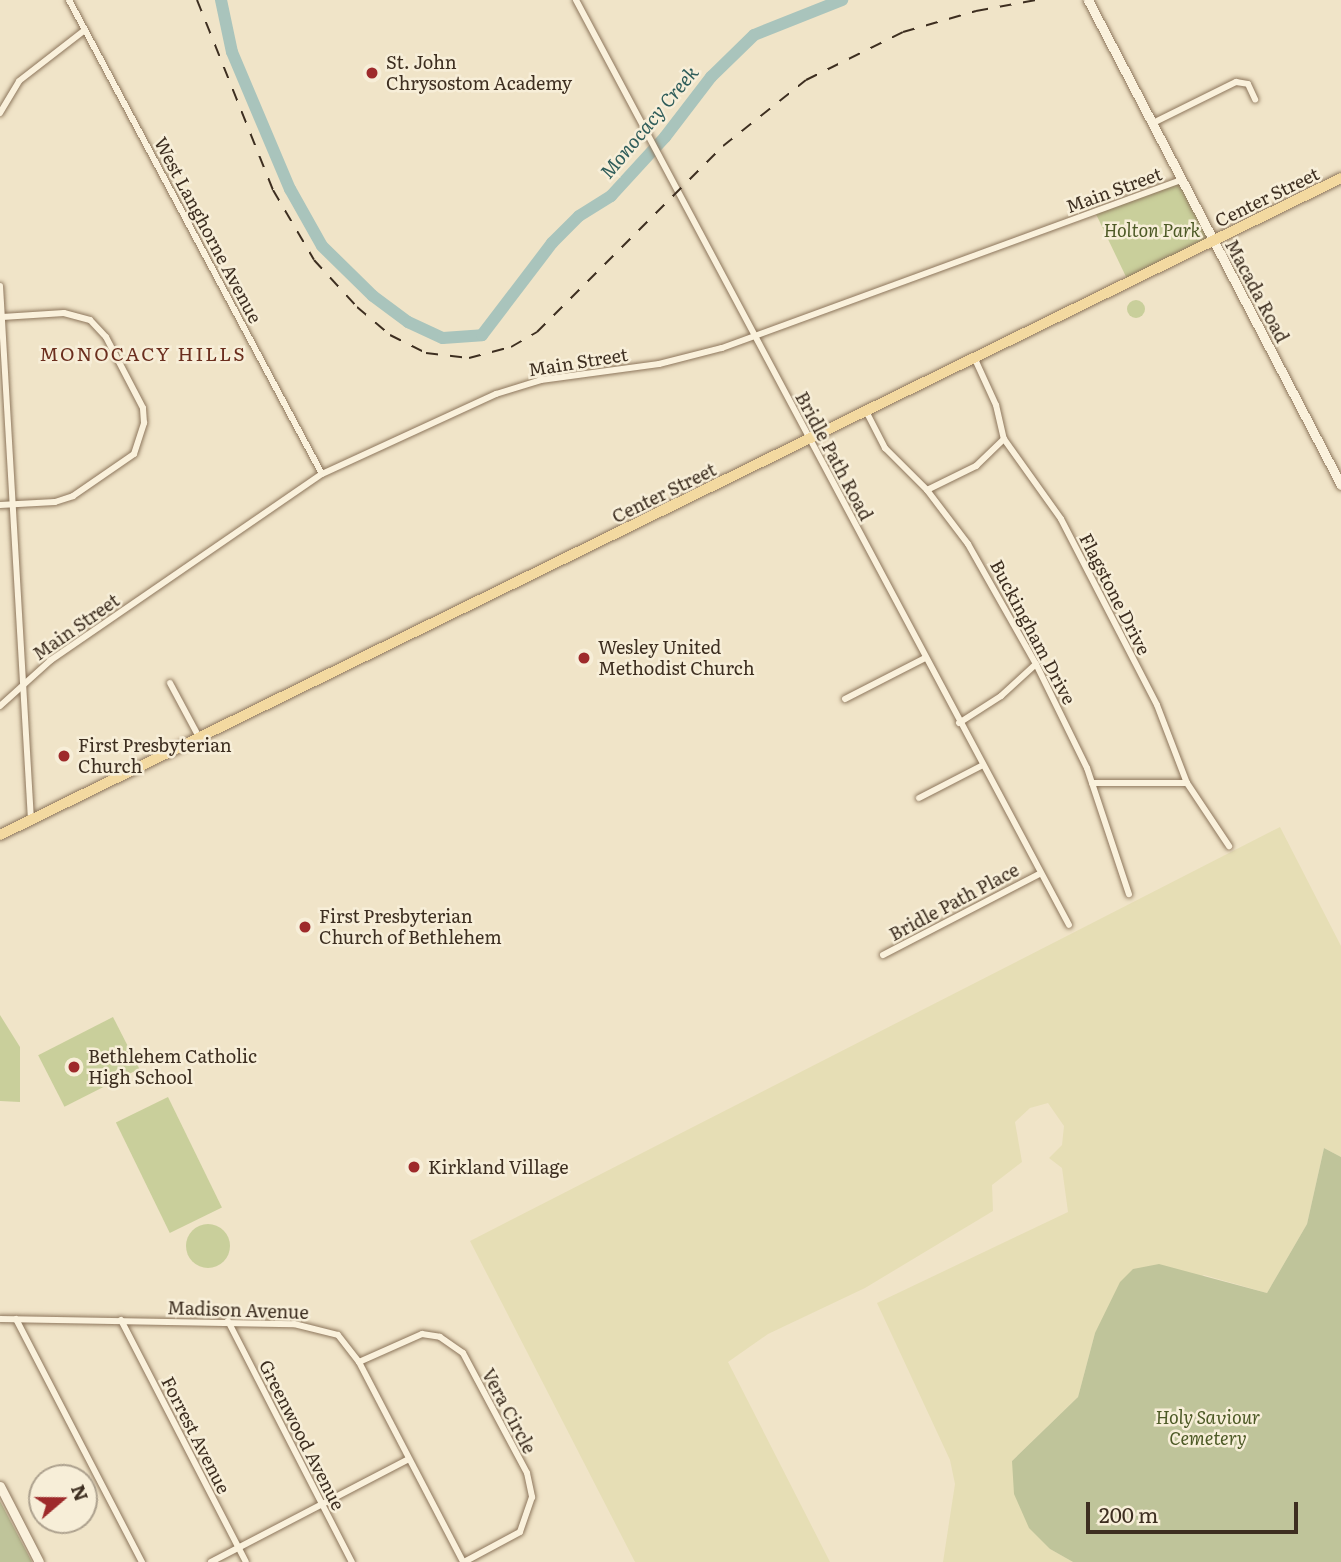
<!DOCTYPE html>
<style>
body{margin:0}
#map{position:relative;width:1341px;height:1562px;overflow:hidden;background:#f0e4c8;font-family:Literata,serif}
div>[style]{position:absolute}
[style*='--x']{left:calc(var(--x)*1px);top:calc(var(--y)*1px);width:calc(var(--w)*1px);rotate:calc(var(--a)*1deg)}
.farmland>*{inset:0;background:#e6deb5}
.green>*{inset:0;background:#c9cf9b;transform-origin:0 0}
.round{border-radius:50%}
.cemetery>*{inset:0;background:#bfc49a}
.river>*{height:12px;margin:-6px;padding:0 6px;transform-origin:6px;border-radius:6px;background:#a9c4bc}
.roads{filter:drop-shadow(0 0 2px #8d765c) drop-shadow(0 0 2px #8d765c)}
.street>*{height:6px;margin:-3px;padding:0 3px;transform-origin:3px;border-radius:3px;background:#faf1dc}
.secondary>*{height:9px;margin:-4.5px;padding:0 4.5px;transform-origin:4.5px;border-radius:4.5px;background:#faf1dc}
.primary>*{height:10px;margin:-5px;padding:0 5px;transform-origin:5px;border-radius:5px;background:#f3d9a0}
.rail>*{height:2px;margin-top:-1px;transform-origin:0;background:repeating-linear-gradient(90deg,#3d2e20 0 12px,transparent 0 24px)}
.dots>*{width:19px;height:19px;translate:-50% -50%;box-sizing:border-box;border:4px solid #f7eed8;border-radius:50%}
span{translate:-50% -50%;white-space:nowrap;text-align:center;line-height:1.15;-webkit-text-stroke:5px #f7eed8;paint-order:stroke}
.poi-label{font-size:18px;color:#3d2e20}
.left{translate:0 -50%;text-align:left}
.street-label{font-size:18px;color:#3d2e20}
.park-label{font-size:18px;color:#4d5a26;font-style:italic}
.water-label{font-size:19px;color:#2f5d5a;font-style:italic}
.neighbourhood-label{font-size:19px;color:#6b2e1e;letter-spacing:2px}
.north{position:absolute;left:28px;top:1464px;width:70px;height:70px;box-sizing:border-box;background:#f7eed8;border:2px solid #ada18e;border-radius:50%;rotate:70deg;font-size:19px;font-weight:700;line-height:28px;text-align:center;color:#3d2e20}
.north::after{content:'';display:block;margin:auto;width:24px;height:32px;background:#9e2a2b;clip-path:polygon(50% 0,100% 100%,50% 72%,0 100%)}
.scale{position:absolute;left:1086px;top:1502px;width:212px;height:32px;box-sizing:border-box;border:4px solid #3d2e20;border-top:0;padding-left:9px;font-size:21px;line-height:24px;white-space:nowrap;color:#3d2e20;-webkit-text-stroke:5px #f7eed8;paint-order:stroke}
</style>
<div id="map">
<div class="farmland">
<i style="clip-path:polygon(1280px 827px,1341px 946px,1341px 1157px,1324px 1148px,1307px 1224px,1267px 1293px,1204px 1275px,1095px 1333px,1078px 1397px,1012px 1461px,1050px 1549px,1073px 1562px,943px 1562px,955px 1484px,950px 1460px,877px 1303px,1068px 1212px,1062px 1168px,1049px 1158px,1062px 1145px,1064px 1126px,1048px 1103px,1030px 1108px,1015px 1122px,1022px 1162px,992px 1185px,993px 1211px,865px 1288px,768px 1334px,728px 1362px,830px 1562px,635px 1562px,470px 1241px)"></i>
</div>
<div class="green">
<i style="clip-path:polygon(1180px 180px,1213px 241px,1129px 283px,1095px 212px)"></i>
<i class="round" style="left:1127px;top:300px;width:18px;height:18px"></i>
<i style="clip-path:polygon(0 1015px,20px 1047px,20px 1102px,0 1101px)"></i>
<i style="left:113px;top:1017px;width:58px;height:84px;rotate:63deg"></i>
<i style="left:168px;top:1097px;width:123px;height:58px;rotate:64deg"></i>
<i class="round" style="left:186px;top:1224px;width:44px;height:44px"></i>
</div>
<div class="cemetery">
<i style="clip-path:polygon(1324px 1148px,1341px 1157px,1341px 1562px,1073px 1562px,1050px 1549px,1029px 1528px,1014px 1494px,1012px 1461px,1078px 1397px,1095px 1333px,1120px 1282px,1133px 1269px,1159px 1264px,1267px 1293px,1307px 1224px)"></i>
<i style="clip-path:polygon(0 1501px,32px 1562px,0 1562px)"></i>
</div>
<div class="river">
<i style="--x:221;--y:0;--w:53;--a:78.1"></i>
<i style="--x:232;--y:52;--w:149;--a:67.1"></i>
<i style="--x:290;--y:189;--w:65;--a:60.7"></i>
<i style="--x:322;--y:246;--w:71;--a:44.4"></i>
<i style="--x:373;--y:296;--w:44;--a:36.6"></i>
<i style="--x:408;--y:322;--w:38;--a:25"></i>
<i style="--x:443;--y:338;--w:39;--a:-4"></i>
<i style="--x:482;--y:335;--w:116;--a:-52.7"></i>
<i style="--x:552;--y:243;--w:38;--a:-45"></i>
<i style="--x:579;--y:216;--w:38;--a:-32"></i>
<i style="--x:611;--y:196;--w:80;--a:-47.5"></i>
<i style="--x:665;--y:137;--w:76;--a:-52.5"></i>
<i style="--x:711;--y:77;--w:60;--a:-44.3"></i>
<i style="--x:754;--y:35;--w:95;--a:-21.7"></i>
</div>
<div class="roads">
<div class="street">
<i style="--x:69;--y:0;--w:537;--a:61.91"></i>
<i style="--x:576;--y:0;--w:1048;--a:61.94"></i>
<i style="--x:0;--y:113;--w:37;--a:-59"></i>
<i style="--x:19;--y:81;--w:83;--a:-37.7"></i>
<i style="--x:1153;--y:123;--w:93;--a:-26.3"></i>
<i style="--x:1236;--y:82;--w:12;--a:9"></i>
<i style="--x:1248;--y:84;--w:17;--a:65"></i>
<i style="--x:0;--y:286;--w:535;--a:86.68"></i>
<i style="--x:974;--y:357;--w:53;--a:65.4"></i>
<i style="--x:996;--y:405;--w:35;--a:77"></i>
<i style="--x:1004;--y:439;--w:98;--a:54.5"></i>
<i style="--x:1061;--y:519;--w:209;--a:62.7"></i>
<i style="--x:1157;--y:705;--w:84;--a:69"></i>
<i style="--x:1187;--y:783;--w:76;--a:56.3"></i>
<i style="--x:866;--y:411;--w:42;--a:62.8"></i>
<i style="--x:885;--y:448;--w:59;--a:45"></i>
<i style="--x:927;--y:490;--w:68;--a:52.8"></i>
<i style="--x:968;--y:544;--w:138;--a:60.5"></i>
<i style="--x:1036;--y:664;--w:116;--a:63.9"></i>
<i style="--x:1087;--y:768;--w:133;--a:71.6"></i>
<i style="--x:927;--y:490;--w:55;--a:-26.1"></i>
<i style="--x:976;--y:466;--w:39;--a:-44"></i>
<i style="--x:0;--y:505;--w:55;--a:-3.1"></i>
<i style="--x:55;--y:502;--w:19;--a:-18"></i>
<i style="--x:73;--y:496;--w:74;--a:-34.5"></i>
<i style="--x:134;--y:454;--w:33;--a:-72"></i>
<i style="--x:144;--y:423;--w:15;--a:-94"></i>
<i style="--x:143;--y:408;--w:80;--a:-117.5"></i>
<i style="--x:106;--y:337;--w:23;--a:-133"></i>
<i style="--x:90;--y:320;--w:27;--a:-165"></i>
<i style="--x:64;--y:313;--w:62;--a:176.3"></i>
<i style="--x:170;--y:683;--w:64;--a:61.8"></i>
<i style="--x:845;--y:699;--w:90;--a:-27.1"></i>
<i style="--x:0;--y:706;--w:69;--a:-42"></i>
<i style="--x:51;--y:660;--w:329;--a:-34.5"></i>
<i style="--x:322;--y:474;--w:192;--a:-24.7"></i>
<i style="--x:496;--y:394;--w:47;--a:-17.3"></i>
<i style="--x:541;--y:380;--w:119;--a:-7.7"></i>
<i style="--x:659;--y:364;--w:65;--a:-14.3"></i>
<i style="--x:722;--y:348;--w:488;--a:-20.1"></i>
<i style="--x:959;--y:723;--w:50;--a:-32.7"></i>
<i style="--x:1001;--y:696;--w:47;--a:-42.4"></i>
<i style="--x:1092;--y:783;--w:95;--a:0"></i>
<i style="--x:919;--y:798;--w:72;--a:-27.3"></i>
<i style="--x:883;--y:955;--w:176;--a:-27.4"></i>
<i style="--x:0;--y:1319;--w:294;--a:1"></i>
<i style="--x:294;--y:1324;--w:45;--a:14"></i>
<i style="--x:338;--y:1335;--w:34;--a:52"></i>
<i style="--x:359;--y:1362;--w:225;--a:62.5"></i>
<i style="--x:16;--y:1319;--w:274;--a:62.6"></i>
<i style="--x:121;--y:1320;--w:272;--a:62.7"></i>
<i style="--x:228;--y:1321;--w:271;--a:62.8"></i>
<i style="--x:359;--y:1362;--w:69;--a:-24"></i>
<i style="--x:422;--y:1334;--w:18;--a:9"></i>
<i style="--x:440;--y:1337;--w:28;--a:35"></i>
<i style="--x:463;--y:1353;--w:136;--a:61.9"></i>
<i style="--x:527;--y:1473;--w:25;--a:78"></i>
<i style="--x:532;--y:1497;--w:37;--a:109"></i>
<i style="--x:520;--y:1532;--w:64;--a:151.8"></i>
<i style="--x:211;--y:1562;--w:223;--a:-27.5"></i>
</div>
<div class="secondary">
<i style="--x:1088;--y:0;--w:547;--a:62.45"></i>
<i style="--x:0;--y:1486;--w:85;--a:62.8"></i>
</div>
<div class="primary">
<i style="--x:0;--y:835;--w:1493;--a:-26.1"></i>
</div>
</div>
<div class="rail">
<i style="--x:197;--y:0;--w:205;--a:68.2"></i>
<i style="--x:273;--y:190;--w:81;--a:59.6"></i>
<i style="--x:314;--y:260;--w:64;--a:47.5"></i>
<i style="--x:357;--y:307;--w:43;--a:40.3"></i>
<i style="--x:390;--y:335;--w:40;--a:26.6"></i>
<i style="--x:426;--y:353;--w:43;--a:6.6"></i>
<i style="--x:469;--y:358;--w:43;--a:-14.7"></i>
<i style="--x:511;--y:347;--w:30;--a:-30"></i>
<i style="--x:537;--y:332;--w:263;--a:-45"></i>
<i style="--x:723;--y:146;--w:106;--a:-38.5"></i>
<i style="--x:806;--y:80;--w:108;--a:-26.3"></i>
<i style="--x:903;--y:32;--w:76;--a:-16"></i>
<i style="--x:976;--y:11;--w:61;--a:-10.4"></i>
</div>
<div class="dots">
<i style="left:372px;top:73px;background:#9e2a2b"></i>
<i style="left:584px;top:658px;background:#9e2a2b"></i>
<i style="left:64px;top:756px;background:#9e2a2b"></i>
<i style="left:305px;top:927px;background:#9e2a2b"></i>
<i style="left:74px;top:1067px;background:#9e2a2b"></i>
<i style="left:414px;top:1167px;background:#9e2a2b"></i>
</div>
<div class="poi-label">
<span class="left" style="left:386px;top:73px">St. John<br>Chrysostom Academy</span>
<span class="left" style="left:598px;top:658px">Wesley United<br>Methodist Church</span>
<span class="left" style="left:78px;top:756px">First Presbyterian<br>Church</span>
<span class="left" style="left:319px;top:927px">First Presbyterian<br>Church of Bethlehem</span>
<span class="left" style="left:88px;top:1067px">Bethlehem Catholic<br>High School</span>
<span class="left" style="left:428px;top:1167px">Kirkland Village</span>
</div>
<div class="street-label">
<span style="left:1114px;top:190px;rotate:-20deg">Main Street</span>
<span style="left:1267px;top:197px;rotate:-26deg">Center Street</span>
<span style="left:208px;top:230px;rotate:62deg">West Langhorne Avenue</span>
<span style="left:1257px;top:291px;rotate:62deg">Macada Road</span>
<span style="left:578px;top:362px;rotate:-9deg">Main Street</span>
<span style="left:834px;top:456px;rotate:62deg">Bridle Path Road</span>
<span style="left:664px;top:493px;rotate:-26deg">Center Street</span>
<span style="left:1115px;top:594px;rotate:63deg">Flagstone Drive</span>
<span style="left:76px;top:627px;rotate:-35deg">Main Street</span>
<span style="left:1033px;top:632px;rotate:62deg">Buckingham Drive</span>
<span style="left:954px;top:902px;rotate:-28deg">Bridle Path Place</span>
<span style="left:238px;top:1310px;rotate:2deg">Madison Avenue</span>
<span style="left:509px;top:1411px;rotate:62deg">Vera Circle</span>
<span style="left:196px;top:1435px;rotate:63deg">Forrest Avenue</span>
<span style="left:302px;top:1435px;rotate:63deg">Greenwood Avenue</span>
</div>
<div class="park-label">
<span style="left:1152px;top:230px">Holton Park</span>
<span style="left:1208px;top:1428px">Holy Saviour<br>Cemetery</span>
</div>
<div class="water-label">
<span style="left:649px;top:122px;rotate:-50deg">Monocacy Creek</span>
</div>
<div class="neighbourhood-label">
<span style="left:143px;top:354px">MONOCACY HILLS</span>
</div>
<div class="north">N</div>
<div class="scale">200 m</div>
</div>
